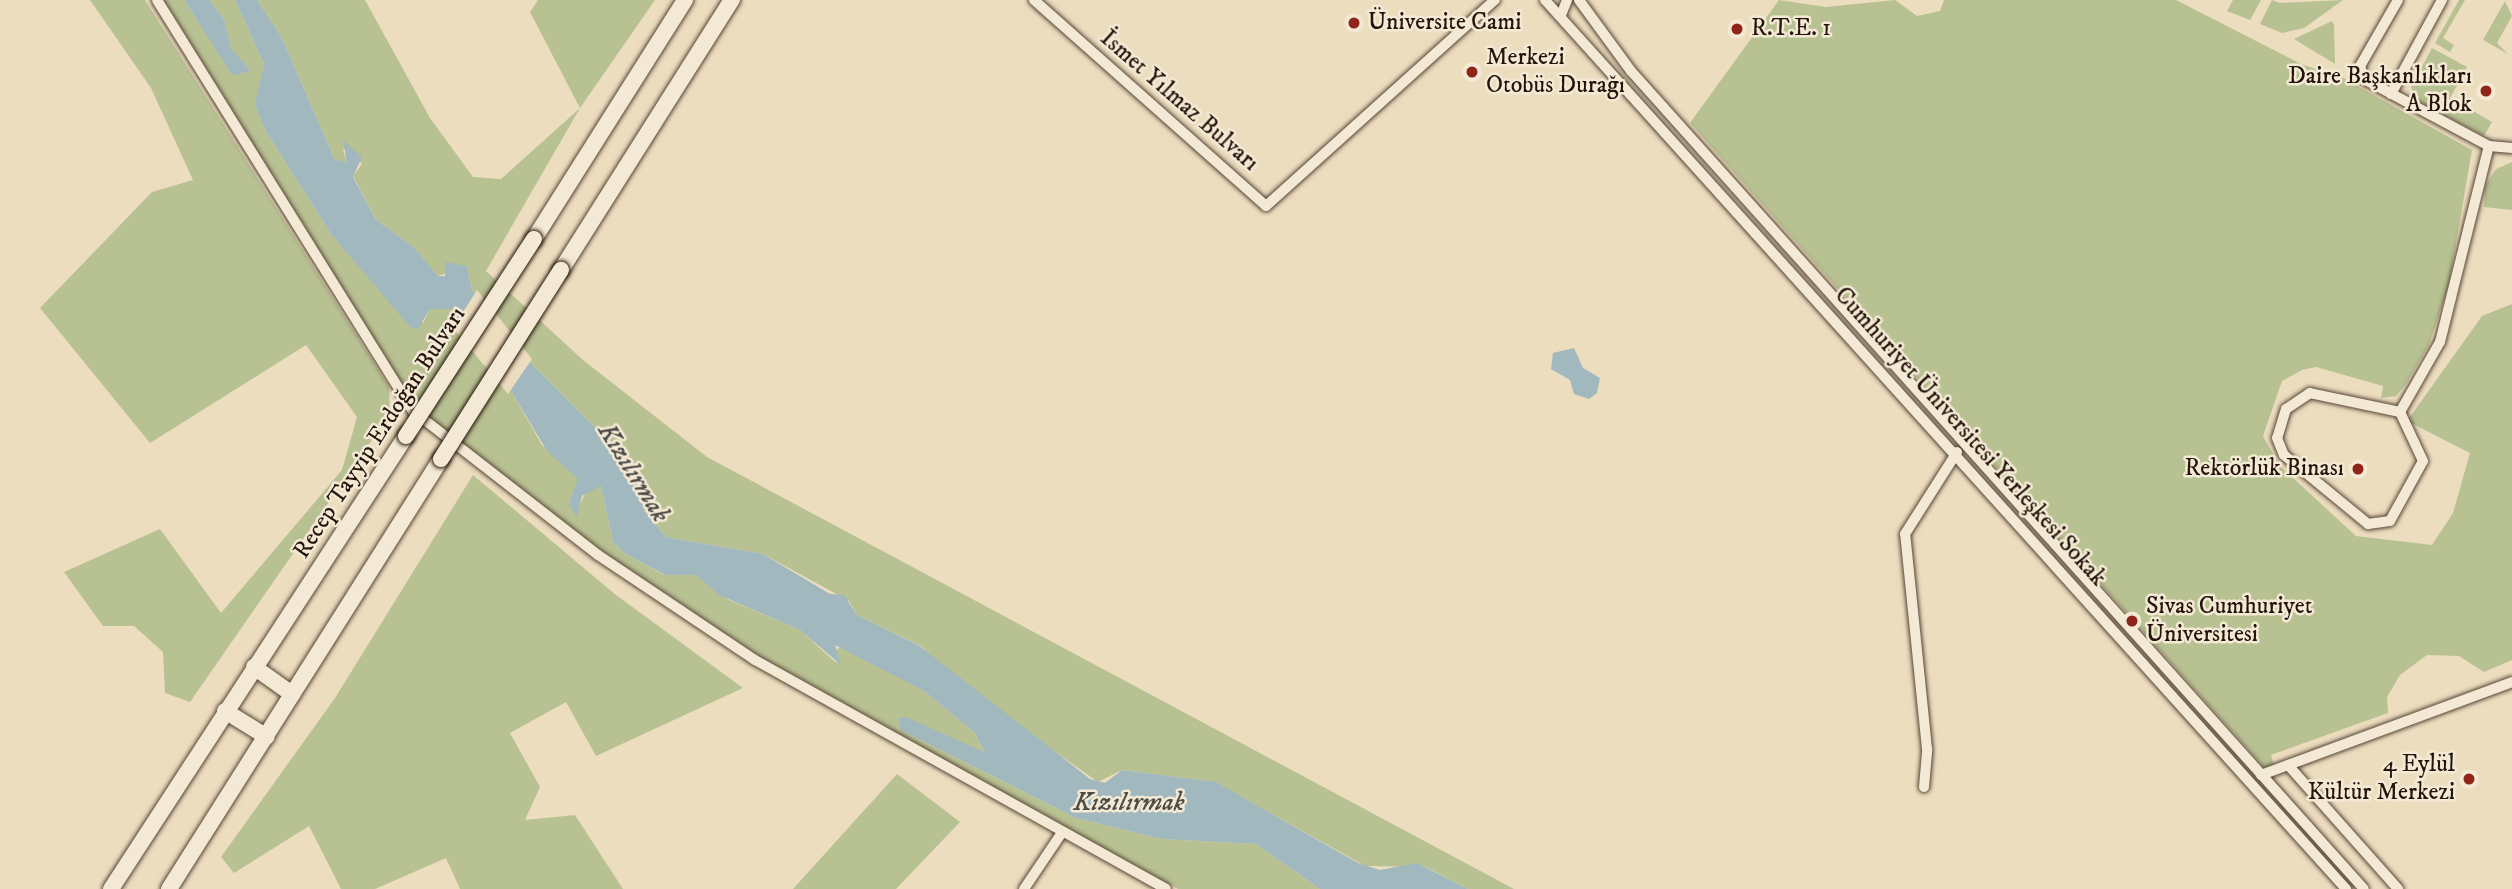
<!DOCTYPE html>
<meta charset="utf-8">
<style>
body{margin:0}
#map{position:relative;width:2512px;height:889px;overflow:hidden;background:#edddbf;font-family:"IM FELL DW Pica",serif}
div>[style]{position:absolute}
[style*='--x']{left:calc(var(--x)*1px);top:calc(var(--y)*1px);width:calc(var(--w)*1px);rotate:calc(var(--a)*1deg)}
.green>*{inset:0;background:#b8c192}
.water>*{inset:0;background:#a0b8be}
.pier>*{inset:0;background:#edddbf}
.roads{filter:drop-shadow(0 0 2px #564636) drop-shadow(0 0 2px #564636)}
.street>*{height:10px;margin:-5px;padding:0 5px;transform-origin:5px;border-radius:5px;background:#f3e9d5}
.secondary>*{height:16px;margin:-8px;padding:0 8px;transform-origin:8px;border-radius:8px;background:#f3e9d5}
.bridges{filter:drop-shadow(0 0 2px #241409) drop-shadow(0 0 2px #241409)}
.secondary-bridge>*{height:16px;margin:-8px;padding:0 8px;transform-origin:8px;border-radius:8px;background:#f3e9d5}
.dots>*{width:19px;height:19px;translate:-50% -50%;box-sizing:border-box;border:4px solid #f3e9d5;border-radius:50%}
span{translate:-50% -50%;white-space:nowrap;text-align:center;line-height:1.15;-webkit-text-stroke:5px #f3e9d5;paint-order:stroke}
.poi-label{font-size:24px;color:#241409}
.left{translate:0 -50%;text-align:left}
.right{translate:-100% -50%;text-align:right}
.street-label{font-size:24px;color:#241409}
.water-label{font-size:26px;color:#4f4d48;font-style:italic}
</style>
<div id="map">
<div class="green">
<i style="clip-path:polygon(90px 0,145px 0,389px 387px,390px 414px,190px 702px,165px 693px,163px 652px,134px 626px,103px 626px,64px 572px,160px 529px,221px 613px,342px 470px,357px 417px,306px 345px,150px 443px,40px 308px,152px 192px,193px 180px,151px 88px)"></i>
<i style="clip-path:polygon(164px 0,184px 0,223px 60px,251px 71px,231px 49px,224px 19px,209px 0,235px 0,264px 64px,256px 104px,265px 130px,331px 234px,423px 323px,430px 309px,453px 309px,457px 328px,511px 391px,542px 445px,579px 479px,568px 504px,580px 504px,587px 490px,601px 486px,613px 542px,624px 553px,664px 575px,696px 575px,727px 599px,800px 630px,834px 661px,840px 663px,833px 652px,842px 646px,924px 691px,975px 733px,984px 753px,920px 725px,903px 723px,901px 730px,1076px 818px,1162px 839px,1256px 844px,1320px 889px,1178px 889px,758px 655px,601px 550px,417px 407px)"></i>
<i style="clip-path:polygon(257px 0,365px 0,430px 118px,473px 177px,501px 179px,580px 108px,530px 12px,538px 0,655px 0,580px 108px,486px 271px,583px 360px,707px 457px,1514px 889px,1468px 889px,1426px 867px,1365px 866px,1215px 782px,1122px 770px,1098px 782px,986px 703px,921px 646px,857px 615px,849px 601px,763px 554px,666px 537px,644px 511px,647px 480px,529px 361px,472px 290px,467px 266px,438px 276px,414px 247px,376px 220px,353px 176px,362px 164px,343px 148px,346px 162px,340px 166px,335px 160px,281px 36px)"></i>
<i style="clip-path:polygon(1779px 0,1826px 7px,1895px 0,1917px 16px,1940px 11px,1944px 0,2176px 0,2301px 64px,2343px 78px,2472px 150px,2449px 284px,2429px 345px,2406px 384px,2396px 396px,2381px 398px,2383px 386px,2316px 367px,2302px 370px,2282px 381px,2263px 436px,2280px 466px,2356px 536px,2432px 545px,2453px 513px,2470px 453px,2407px 421px,2482px 316px,2512px 304px,2512px 660px,2484px 672px,2459px 656px,2427px 655px,2400px 675px,2387px 697px,2388px 713px,2271px 755px,2274px 765px,2265px 768px,1690px 123px)"></i>
<i style="clip-path:polygon(2233px 0,2261px 0,2250px 20px,2227px 11px)"></i>
<i style="clip-path:polygon(2272px 0,2280px 3px,2343px 0,2304px 28px,2282px 33px,2260px 24px)"></i>
<i style="clip-path:polygon(2459px 0,2465px 0,2443px 38px,2454px 45px,2450px 52px,2435px 43px)"></i>
<i style="clip-path:polygon(2505px 1px,2512px 16px,2497px 43px,2508px 54px,2483px 40px)"></i>
<i style="clip-path:polygon(2332px 21px,2334px 25px,2335px 64px,2294px 39px)"></i>
<i style="clip-path:polygon(2432px 48px,2467px 67px,2450px 98px,2492px 122px,2484px 136px,2418px 101px,2411px 87px)"></i>
<i style="clip-path:polygon(2512px 162px,2512px 210px,2484px 207px,2485px 186px,2496px 169px)"></i>
<i style="clip-path:polygon(473px 475px,616px 595px,743px 688px,596px 756px,566px 702px,510px 733px,540px 787px,525px 820px,575px 815px,623px 889px,460px 889px,446px 858px,375px 889px,341px 889px,309px 826px,234px 873px,221px 857px,335px 698px)"></i>
<i style="clip-path:polygon(897px 774px,960px 822px,896px 889px,793px 889px)"></i>
</div>
<div class="water">
<i style="clip-path:polygon(184px 0,209px 0,224px 19px,231px 48px,251px 71px,232px 75px)"></i>
<i style="clip-path:polygon(235px 0,257px 0,281px 36px,335px 160px,346px 162px,344px 141px,362px 157px,353px 177px,376px 220px,414px 247px,438px 276px,445px 276px,445px 262px,467px 266px,472px 290px,529px 361px,647px 480px,644px 511px,666px 537px,763px 554px,830px 594px,844px 595px,857px 615px,920px 646px,1090px 779px,1105px 783px,1122px 770px,1216px 782px,1358px 863px,1380px 870px,1417px 863px,1468px 889px,1320px 889px,1256px 844px,1162px 839px,1076px 818px,901px 730px,898px 718px,906px 717px,984px 752px,975px 733px,924px 691px,835px 645px,841px 665px,800px 630px,719px 595px,696px 575px,665px 575px,624px 553px,613px 542px,601px 486px,582px 496px,577px 516px,568px 504px,578px 479px,547px 451px,511px 391px,452px 323px,453px 309px,430px 309px,418px 329px,410px 327px,331px 234px,265px 130px,255px 104px,264px 64px)"></i>
<i style="clip-path:polygon(1574px 348px,1583px 368px,1600px 378px,1597px 393px,1589px 399px,1574px 394px,1570px 380px,1551px 369px,1553px 353px)"></i>
</div>
<div class="pier">
<i style="clip-path:polygon(477px 290px,532px 359px,508px 394px,453px 328px)"></i>
</div>
<div class="roads">
<div class="street">
<i style="--x:157;--y:0;--w:484;--a:58.1"></i>
<i style="--x:413;--y:411;--w:234;--a:37.9"></i>
<i style="--x:598;--y:555;--w:189;--a:33.8"></i>
<i style="--x:755;--y:660;--w:470;--a:29.1"></i>
<i style="--x:1034;--y:0;--w:310;--a:41.6"></i>
<i style="--x:1266;--y:206;--w:308;--a:-42"></i>
<i style="--x:1545;--y:0;--w:1197;--a:47.98"></i>
<i style="--x:1579;--y:0;--w:88;--a:53.8"></i>
<i style="--x:1631;--y:71;--w:1098;--a:48.14"></i>
<i style="--x:2398;--y:0;--w:76;--a:119.9"></i>
<i style="--x:2360;--y:66;--w:14;--a:73"></i>
<i style="--x:2364;--y:79;--w:142;--a:28.2"></i>
<i style="--x:2489;--y:146;--w:23;--a:5"></i>
<i style="--x:1561;--y:15;--w:16;--a:-68"></i>
<i style="--x:2391;--y:94;--w:107;--a:-61.5"></i>
<i style="--x:2400;--y:412;--w:92;--a:-168.1"></i>
<i style="--x:2310;--y:393;--w:29;--a:146"></i>
<i style="--x:2286;--y:409;--w:30;--a:107"></i>
<i style="--x:2277;--y:438;--w:18;--a:68"></i>
<i style="--x:2284;--y:455;--w:109;--a:39.4"></i>
<i style="--x:2368;--y:524;--w:22;--a:-8"></i>
<i style="--x:2390;--y:521;--w:68;--a:-61.2"></i>
<i style="--x:2423;--y:461;--w:54;--a:-115.1"></i>
<i style="--x:2400;--y:412;--w:81;--a:-60.3"></i>
<i style="--x:2440;--y:342;--w:202;--a:-76"></i>
<i style="--x:2288;--y:765;--w:166;--a:48.4"></i>
<i style="--x:2261;--y:775;--w:268;--a:-20.3"></i>
<i style="--x:1924;--y:787;--w:38;--a:-85"></i>
<i style="--x:1927;--y:749;--w:216;--a:-95.8"></i>
<i style="--x:1905;--y:534;--w:97;--a:-57.6"></i>
<i style="--x:1024;--y:889;--w:66;--a:-56.1"></i>
</div>
<div class="secondary">
<i style="--x:534;--y:239;--w:283;--a:-57.7"></i>
<i style="--x:561;--y:270;--w:320;--a:-57.7"></i>
<i style="--x:254;--y:667;--w:47;--a:35.4"></i>
<i style="--x:225;--y:711;--w:49;--a:31.8"></i>
<i style="--x:111;--y:889;--w:541;--a:-56.93"></i>
<i style="--x:169;--y:889;--w:509;--a:-57.68"></i>
</div>
</div>
<div class="bridges">
<div class="secondary-bridge">
<i style="--x:406;--y:436;--w:235;--a:-57"></i>
<i style="--x:441;--y:459;--w:224;--a:-57.6"></i>
</div>
</div>
<div class="dots">
<i style="left:1354px;top:23px;background:#8f2418"></i>
<i style="left:1737px;top:29px;background:#8f2418"></i>
<i style="left:1472px;top:72px;background:#8f2418"></i>
<i style="left:2486px;top:91px;background:#8f2418"></i>
<i style="left:2358px;top:469px;background:#8f2418"></i>
<i style="left:2132px;top:621px;background:#8f2418"></i>
<i style="left:2469px;top:779px;background:#8f2418"></i>
</div>
<div class="poi-label">
<span class="left" style="left:1368px;top:23px">Üniversite Cami</span>
<span class="left" style="left:1751px;top:29px">R.T.E. 1</span>
<span class="left" style="left:1486px;top:72px">Merkezi<br>Otobüs Durağı</span>
<span class="right" style="left:2472px;top:91px">Daire Başkanlıkları<br>A Blok</span>
<span class="right" style="left:2344px;top:469px">Rektörlük Binası</span>
<span class="left" style="left:2146px;top:621px">Sivas Cumhuriyet<br>Üniversitesi</span>
<span class="right" style="left:2455px;top:779px">4 Eylül<br>Kültür Merkezi</span>
</div>
<div class="street-label">
<span style="left:1179px;top:101px;rotate:41deg">İsmet Yılmaz Bulvarı</span>
<span style="left:380px;top:433px;rotate:-57deg">Recep Tayyip Erdoğan Bulvarı</span>
<span style="left:1970px;top:437px;rotate:48deg">Cumhuriyet Üniversitesi Yerleşkesi Sokak</span>
</div>
<div class="water-label">
<span style="left:633px;top:473px;rotate:58deg">Kızılırmak</span>
<span style="left:1129px;top:803px">Kızılırmak</span>
</div>
</div>
